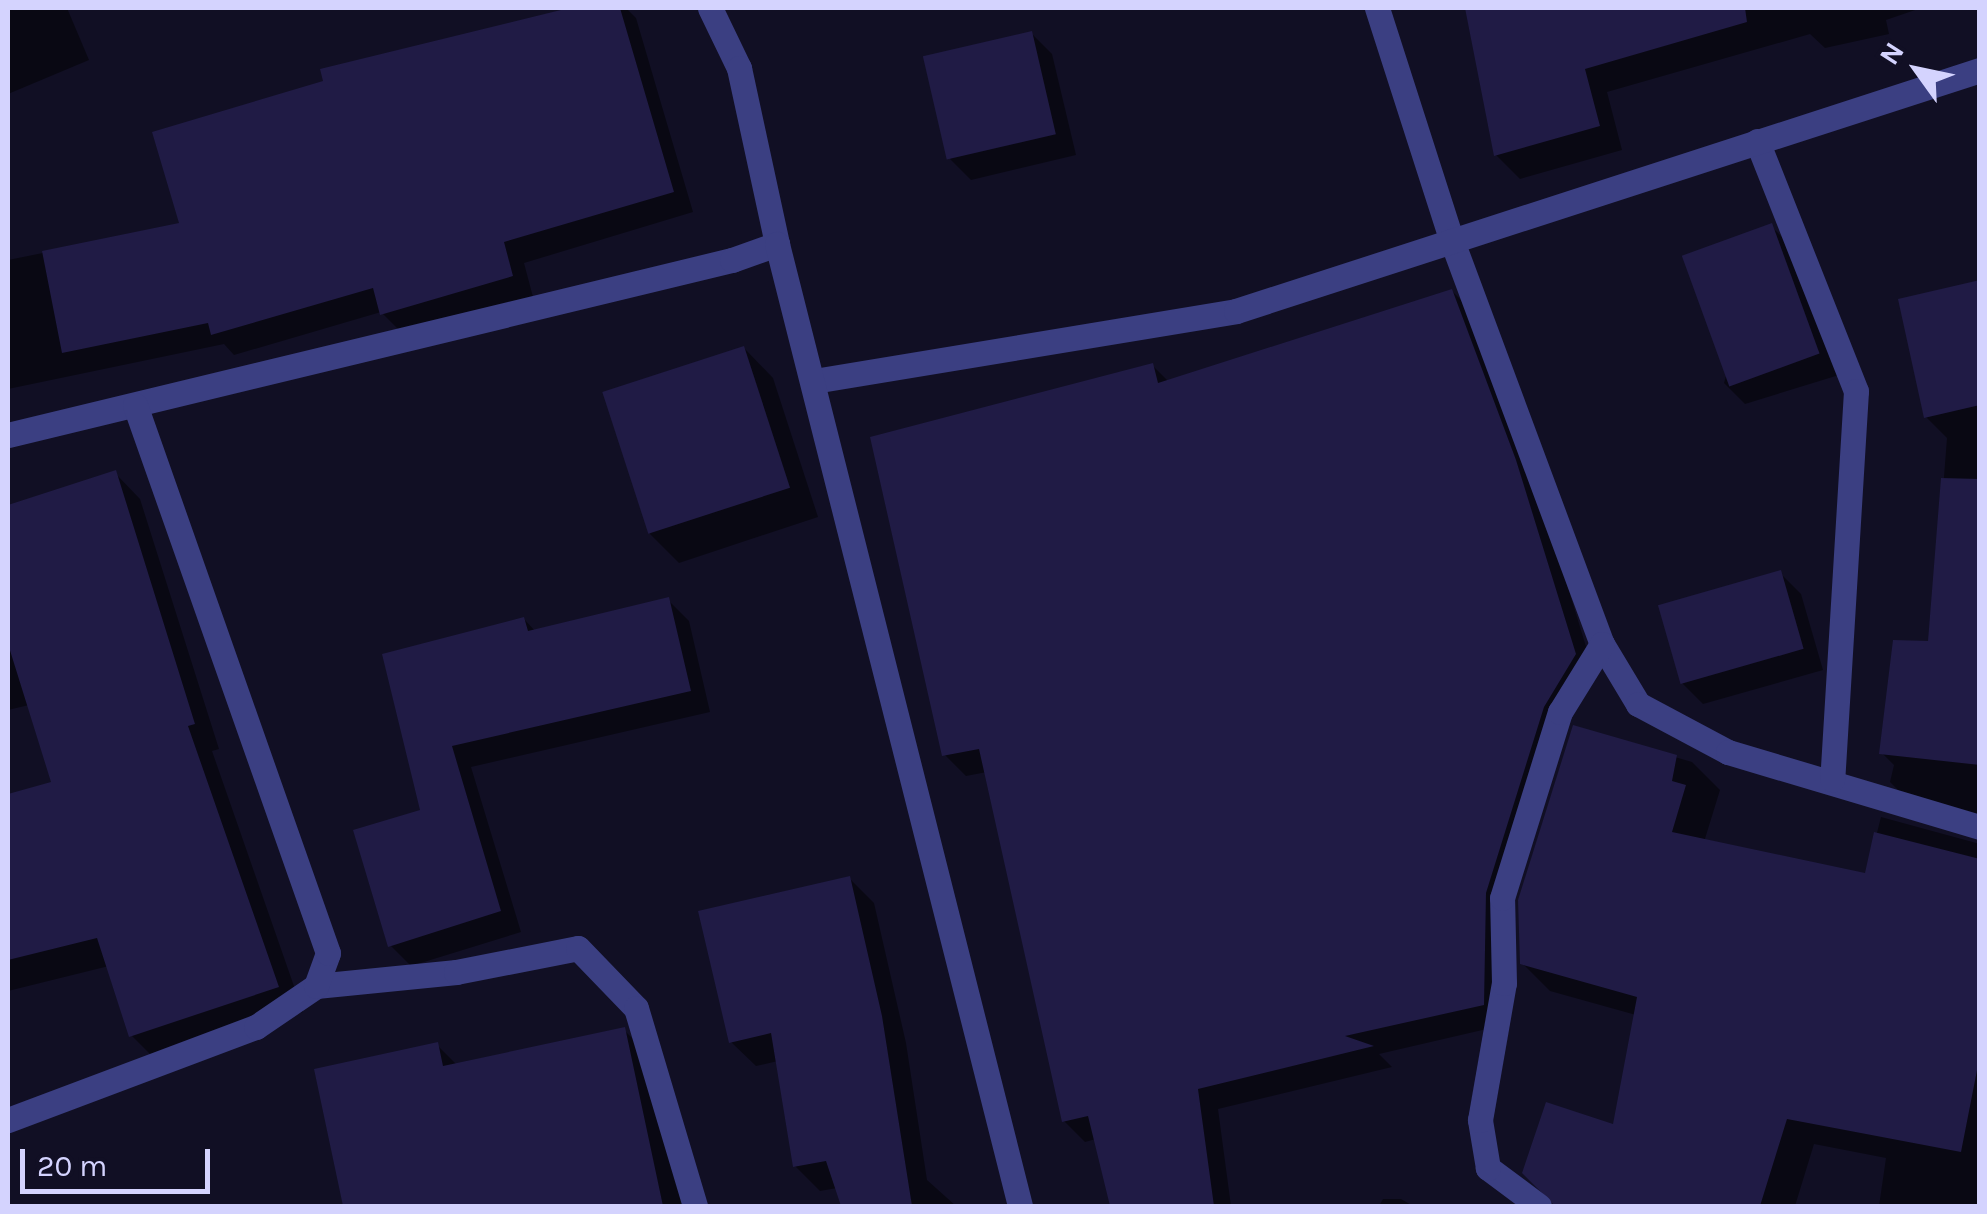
<!DOCTYPE html>
<style>
body{margin:0}
#map{position:relative;width:1987px;height:1214px;overflow:hidden;background:#110f24;font-family:Karla,sans-serif}
div>[style]{position:absolute}
[style*='--x']{left:calc(var(--x)*1px);top:calc(var(--y)*1px);width:calc(var(--w)*1px);rotate:calc(var(--a)*1deg)}
.shadow>*{inset:0;background:#0007}
.building>*{inset:0;background:#201b45;transform-origin:0 0}
.street>*{height:25px;margin:-12.5px;padding:0 12.5px;transform-origin:12.5px;border-radius:12.5px;background:#3b3f82}
span{translate:-50% -50%;white-space:nowrap;text-align:center;line-height:1.15;-webkit-text-stroke:8px #110f24;paint-order:stroke}
.frame{position:absolute;inset:0;border:10px solid #d4d3fe;pointer-events:none}
.north{position:absolute;left:1867px;top:20px;width:100px;height:100px;-webkit-text-stroke:8px #110f24;paint-order:stroke;rotate:303deg;font-size:28px;font-weight:700;line-height:40px;text-align:center;color:#d4d3fe}
.north::after{content:'';display:block;margin:auto;width:35px;height:45px;background:#d4d3fe;clip-path:polygon(50% 0,100% 100%,50% 72%,0 100%)}
.scale{position:absolute;left:20px;top:1149px;width:190px;height:45px;box-sizing:border-box;border:5px solid #d4d3fe;border-top:0;padding-left:12px;font-size:30px;line-height:35px;white-space:nowrap;color:#d4d3fe;-webkit-text-stroke:8px #110f24;paint-order:stroke}
</style>
<div id="map">
<div class="shadow">
<i style="clip-path:polygon(8px 8px,67px 8px,89px 60px,8px 94px)"></i>
<i style="clip-path:polygon(572px 8px,626px 8px,636px 18px,693px 212px,524px 263px,533px 297px,403px 334px,381px 312px,234px 355px,224px 344px,8px 389px,8px 260px,182px 225px,326px 83px,323px 70px)"></i>
<i style="clip-path:polygon(1466px 8px,1921px 8px,1886px 20px,1889px 34px,1825px 48px,1810px 34px,1607px 92px,1622px 150px,1520px 179px,1496px 155px)"></i>
<i style="clip-path:polygon(1031px 33px,1052px 54px,1076px 155px,971px 180px,950px 159px)"></i>
<i style="clip-path:polygon(1771px 226px,1792px 247px,1839px 375px,1745px 404px,1724px 383px)"></i>
<i style="clip-path:polygon(1980px 283px,1980px 827px,1917px 809px,1890px 782px,1894px 765px,1882px 753px,1931px 644px,1947px 438px,1926px 417px)"></i>
<i style="clip-path:polygon(1452px 291px,1473px 312px,1536px 483px,1595px 676px,1565px 729px,1506px 915px,1504px 1025px,1379px 1054px,1392px 1067px,1218px 1109px,1231px 1206px,1113px 1206px,1096px 1139px,1085px 1142px,1064px 1121px,987px 772px,966px 776px,945px 755px,1152px 365px,1169px 382px)"></i>
<i style="clip-path:polygon(744px 348px,773px 378px,818px 517px,679px 563px,650px 534px)"></i>
<i style="clip-path:polygon(115px 473px,140px 499px,219px 749px,212px 751px,303px 1012px,157px 1061px,132px 1036px,109px 966px,8px 991px,8px 796px,54px 784px,29px 705px,8px 710px,8px 508px)"></i>
<i style="clip-path:polygon(1780px 573px,1801px 594px,1823px 670px,1703px 704px,1682px 683px)"></i>
<i style="clip-path:polygon(668px 600px,689px 621px,710px 712px,471px 767px,521px 932px,411px 966px,390px 945px,423px 812px,385px 655px,524px 619px,536px 632px)"></i>
<i style="clip-path:polygon(1575px 728px,1692px 762px,1720px 790px,1704px 842px,1866px 876px,1881px 817px,1980px 844px,1980px 1206px,1879px 1206px,1886px 1158px,1814px 1144px,1795px 1206px,1557px 1206px,1614px 1127px,1636px 1015px,1550px 991px,1522px 963px)"></i>
<i style="clip-path:polygon(849px 878px,874px 903px,906px 1043px,927px 1180px,956px 1206px,844px 1206px,837px 1188px,820px 1191px,795px 1166px,778px 1061px,756px 1066px,731px 1042px)"></i>
<i style="clip-path:polygon(624px 1030px,645px 1051px,684px 1206px,345px 1206px,316px 1071px,437px 1045px,458px 1066px)"></i>
<i style="clip-path:polygon(1383px 1199px,1401px 1199px,1413px 1206px,1379px 1206px)"></i>
</div>
<div class="building">
<i style="clip-path:polygon(569px 8px,620px 8px,674px 192px,504px 242px,513px 276px,380px 315px,373px 288px,211px 335px,208px 323px,62px 353px,42px 251px,179px 223px,152px 132px,323px 81px,320px 69px)"></i>
<i style="clip-path:polygon(1465px 8px,1745px 8px,1747px 22px,1585px 69px,1600px 126px,1494px 156px)"></i>
<i style="left:1032px;top:31px;width:106px;height:112px;rotate:77deg"></i>
<i style="left:1772px;top:223px;width:139px;height:96px;rotate:70deg"></i>
<i style="clip-path:polygon(1980px 280px,1980px 405px,1924px 418px,1898px 299px)"></i>
<i style="clip-path:polygon(1452px 289px,1516px 460px,1576px 654px,1544px 707px,1486px 893px,1484px 1005px,1345px 1036px,1374px 1046px,1198px 1089px,1214px 1206px,1110px 1206px,1088px 1116px,1062px 1122px,979px 749px,942px 756px,870px 437px,1153px 363px,1158px 383px)"></i>
<i style="left:744px;top:346px;width:149px;height:149px;rotate:72deg"></i>
<i style="clip-path:polygon(116px 470px,195px 724px,188px 726px,279px 987px,129px 1037px,97px 938px,8px 960px,8px 794px,51px 782px,8px 644px,8px 505px)"></i>
<i style="clip-path:polygon(1941px 478px,1980px 479px,1980px 765px,1879px 754px,1893px 640px,1928px 641px)"></i>
<i style="left:1781px;top:570px;width:82px;height:128px;rotate:74deg"></i>
<i style="clip-path:polygon(669px 597px,691px 691px,452px 746px,501px 911px,388px 947px,353px 830px,420px 810px,382px 654px,524px 617px,528px 631px)"></i>
<i style="clip-path:polygon(1573px 725px,1677px 755px,1672px 781px,1686px 785px,1672px 832px,1865px 873px,1874px 832px,1980px 859px,1980px 1055px,1961px 1152px,1787px 1119px,1760px 1206px,1555px 1206px,1522px 1173px,1546px 1102px,1613px 1124px,1637px 997px,1520px 964px,1518px 900px)"></i>
<i style="clip-path:polygon(850px 876px,882px 1016px,912px 1206px,841px 1206px,826px 1161px,793px 1167px,771px 1033px,729px 1043px,698px 911px)"></i>
<i style="clip-path:polygon(625px 1027px,663px 1206px,343px 1206px,314px 1069px,438px 1042px,443px 1066px)"></i>
</div>
<div class="street">
<i style="--x:710;--y:8;--w:67;--a:64.2"></i>
<i style="--x:739;--y:68;--w:180;--a:77.8"></i>
<i style="--x:1377;--y:8;--w:245;--a:72.2"></i>
<i style="--x:1452;--y:241;--w:430;--a:69.6"></i>
<i style="--x:1602;--y:644;--w:70;--a:59"></i>
<i style="--x:1638;--y:704;--w:102;--a:28.1"></i>
<i style="--x:1728;--y:752;--w:263;--a:16.6"></i>
<i style="--x:1757;--y:141;--w:269;--a:68.4"></i>
<i style="--x:1856;--y:391;--w:389;--a:93.5"></i>
<i style="--x:814;--y:381;--w:428;--a:-9.4"></i>
<i style="--x:1236;--y:311;--w:782;--a:-17.95"></i>
<i style="--x:8;--y:435;--w:745;--a:-13.59"></i>
<i style="--x:732;--y:260;--w:48;--a:-19.6"></i>
<i style="--x:777;--y:244;--w:992;--a:75.82"></i>
<i style="--x:316;--y:986;--w:141;--a:-5.7"></i>
<i style="--x:456;--y:972;--w:124;--a:-11.1"></i>
<i style="--x:578;--y:948;--w:83;--a:46"></i>
<i style="--x:636;--y:1008;--w:207;--a:73.4"></i>
<i style="--x:8;--y:1120;--w:265;--a:-20.6"></i>
<i style="--x:256;--y:1027;--w:73;--a:-34.3"></i>
<i style="--x:316;--y:986;--w:35;--a:-70"></i>
<i style="--x:328;--y:953;--w:581;--a:-109.4"></i>
<i style="--x:1539;--y:1206;--w:64;--a:-143.3"></i>
<i style="--x:1488;--y:1168;--w:49;--a:-99.5"></i>
<i style="--x:1480;--y:1120;--w:139;--a:-80.1"></i>
<i style="--x:1504;--y:983;--w:85;--a:-91.3"></i>
<i style="--x:1502;--y:898;--w:195;--a:-72.7"></i>
<i style="--x:1560;--y:712;--w:80;--a:-58.3"></i>
</div>
<div class="frame"></div>
<div class="north">N</div>
<div class="scale">20 m</div>
</div>
